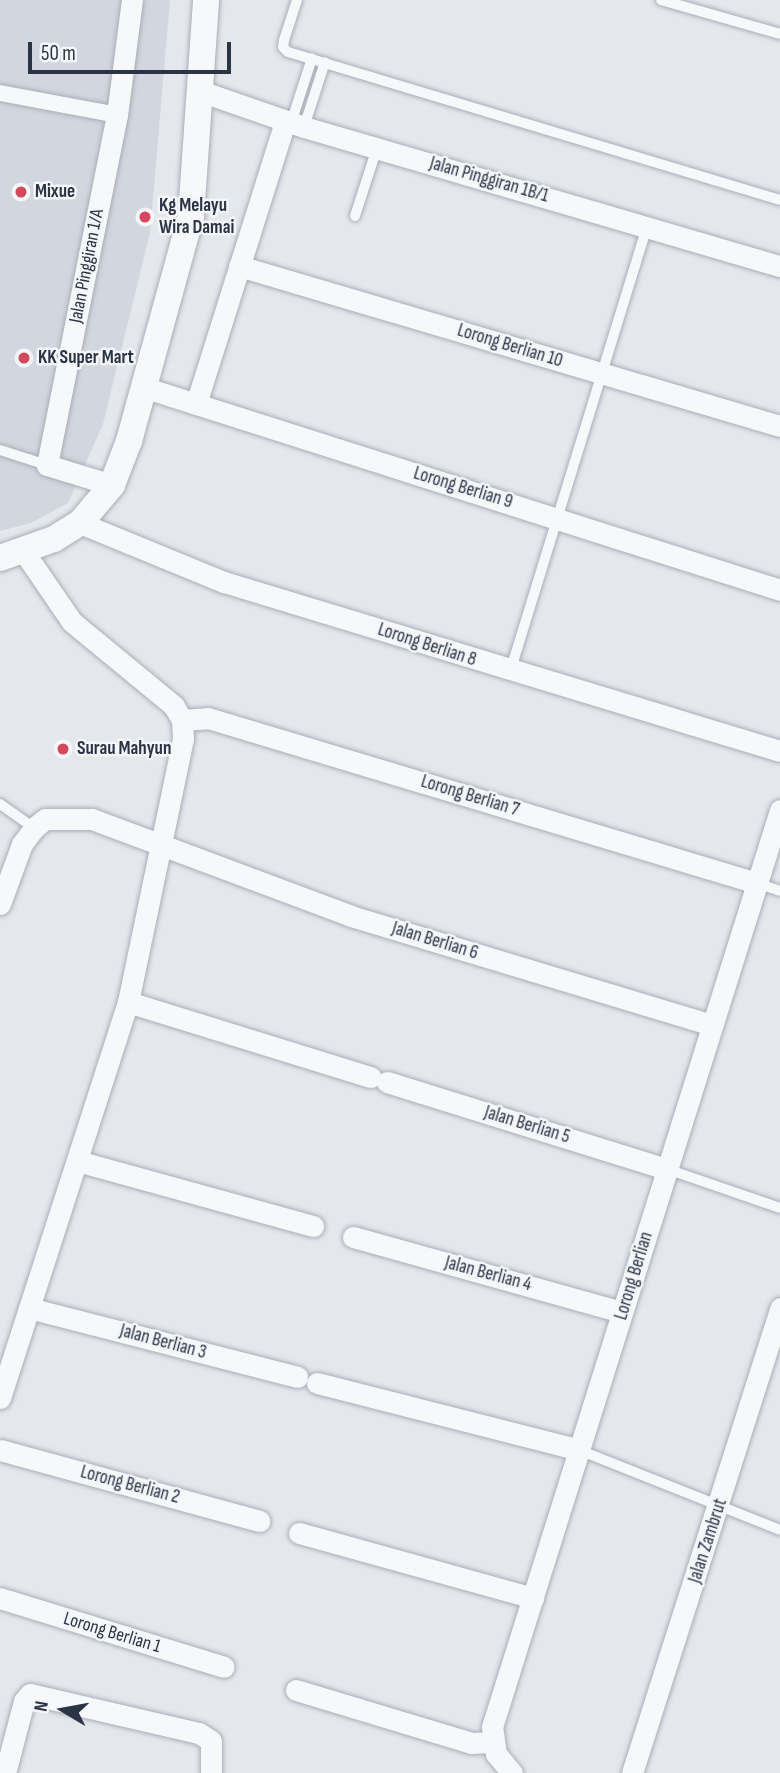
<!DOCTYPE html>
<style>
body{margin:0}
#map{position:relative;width:780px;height:1773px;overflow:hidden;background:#e4e7ec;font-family:"Sofia Sans Condensed",sans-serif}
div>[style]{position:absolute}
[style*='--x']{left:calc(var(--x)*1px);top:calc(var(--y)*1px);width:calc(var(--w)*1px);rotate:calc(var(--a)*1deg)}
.built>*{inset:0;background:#d2d6de}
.roads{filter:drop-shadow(0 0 2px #a9aeb7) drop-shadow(0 0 2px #a9aeb7)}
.service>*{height:10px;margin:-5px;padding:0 5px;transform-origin:5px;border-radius:5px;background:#f7f8fa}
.pedestrian>*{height:16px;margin:-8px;padding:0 8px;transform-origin:8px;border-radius:8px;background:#f7f8fa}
.minor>*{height:21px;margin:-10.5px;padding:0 10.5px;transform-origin:10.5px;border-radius:10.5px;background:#f7f8fa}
.tertiary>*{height:26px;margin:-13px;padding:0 13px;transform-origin:13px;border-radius:13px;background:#f7f8fa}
.dots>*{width:19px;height:19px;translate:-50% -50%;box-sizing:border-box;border:4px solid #f4f6f9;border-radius:50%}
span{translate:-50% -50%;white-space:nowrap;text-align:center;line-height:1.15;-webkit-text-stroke:5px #f4f6f9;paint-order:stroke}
.street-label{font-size:19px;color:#2b3445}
.poi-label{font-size:19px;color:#2b3445;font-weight:700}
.left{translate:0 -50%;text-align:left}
.north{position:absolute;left:28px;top:1675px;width:70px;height:70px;-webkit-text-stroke:5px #f4f6f9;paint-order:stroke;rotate:280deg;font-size:19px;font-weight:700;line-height:28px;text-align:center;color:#2b3445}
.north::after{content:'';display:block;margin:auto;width:24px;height:32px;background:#2b3445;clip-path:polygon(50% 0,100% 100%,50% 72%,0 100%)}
.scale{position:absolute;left:28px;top:42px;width:203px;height:32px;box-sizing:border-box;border:4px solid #2b3445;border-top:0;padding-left:9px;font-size:21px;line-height:24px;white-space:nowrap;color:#2b3445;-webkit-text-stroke:5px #f4f6f9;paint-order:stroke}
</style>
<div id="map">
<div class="built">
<i style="clip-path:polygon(0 0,170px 0,150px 233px,103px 424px,68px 503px,31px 523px,0 531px)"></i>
</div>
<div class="roads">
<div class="service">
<i style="--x:297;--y:0;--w:42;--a:108"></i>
<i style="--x:284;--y:40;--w:7;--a:98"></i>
<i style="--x:283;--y:47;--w:7;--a:45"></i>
<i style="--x:288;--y:52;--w:514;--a:16.74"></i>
<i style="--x:661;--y:0;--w:124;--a:15.9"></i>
<i style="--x:291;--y:123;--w:68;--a:-72.1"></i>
<i style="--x:304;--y:127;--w:68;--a:-72.1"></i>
<i style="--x:355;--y:216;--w:71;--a:-72.1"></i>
<i style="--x:0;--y:450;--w:49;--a:17.7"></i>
<i style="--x:510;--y:672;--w:467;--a:-72.9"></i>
<i style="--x:0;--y:804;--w:42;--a:35.2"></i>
<i style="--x:757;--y:883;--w:24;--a:19"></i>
<i style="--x:667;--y:1169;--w:120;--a:19"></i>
<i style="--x:579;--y:1450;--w:216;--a:21.7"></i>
</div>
<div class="pedestrian">
<i style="--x:0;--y:93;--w:119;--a:10.6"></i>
</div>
<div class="minor">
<i style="--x:200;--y:91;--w:110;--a:19.1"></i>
<i style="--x:304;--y:127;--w:496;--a:16.3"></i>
<i style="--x:239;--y:266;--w:564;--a:16.48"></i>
<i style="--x:146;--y:388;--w:665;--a:17.67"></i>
<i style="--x:196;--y:404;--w:297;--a:-72.5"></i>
<i style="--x:112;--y:485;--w:68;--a:-162.9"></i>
<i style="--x:47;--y:465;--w:357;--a:-78.7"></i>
<i style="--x:117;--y:115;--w:116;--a:-82.6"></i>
<i style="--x:80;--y:523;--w:156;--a:22.3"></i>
<i style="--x:224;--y:582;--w:581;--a:16.91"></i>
<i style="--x:182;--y:720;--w:26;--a:-4"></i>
<i style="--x:208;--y:718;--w:573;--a:16.73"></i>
<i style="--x:0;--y:904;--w:64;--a:-69.9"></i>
<i style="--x:22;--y:844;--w:20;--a:-53"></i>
<i style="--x:34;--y:828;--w:14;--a:-39"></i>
<i style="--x:45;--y:819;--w:47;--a:0"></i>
<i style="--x:92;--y:819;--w:277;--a:20.5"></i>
<i style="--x:351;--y:916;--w:377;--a:16.8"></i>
<i style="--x:128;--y:1002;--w:254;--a:17.2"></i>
<i style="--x:387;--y:1082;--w:293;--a:17.3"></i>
<i style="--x:77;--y:1161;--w:245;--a:15.4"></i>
<i style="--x:353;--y:1237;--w:279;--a:15.6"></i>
<i style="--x:29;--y:1308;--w:277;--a:14.4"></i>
<i style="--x:317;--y:1383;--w:270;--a:14.3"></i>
<i style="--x:0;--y:1398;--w:416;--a:-72.1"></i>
<i style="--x:128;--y:1002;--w:269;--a:-78.2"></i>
<i style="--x:183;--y:739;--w:19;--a:-93"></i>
<i style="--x:182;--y:720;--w:16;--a:-120"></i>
<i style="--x:174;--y:706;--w:132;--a:-140.5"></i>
<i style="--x:72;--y:622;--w:85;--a:-124.4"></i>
<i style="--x:0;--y:1450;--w:269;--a:15.3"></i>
<i style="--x:299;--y:1533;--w:243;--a:15.5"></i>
<i style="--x:0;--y:1598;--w:234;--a:17.1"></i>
<i style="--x:296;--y:1690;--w:183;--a:16.8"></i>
<i style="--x:471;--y:1743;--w:20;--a:-3"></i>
<i style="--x:5;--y:1773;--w:74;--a:-75.2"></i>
<i style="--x:24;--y:1701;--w:9;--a:-49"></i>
<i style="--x:30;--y:1694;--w:173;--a:13"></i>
<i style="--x:199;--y:1733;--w:14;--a:34"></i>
<i style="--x:211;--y:1741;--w:32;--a:90"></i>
<i style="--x:512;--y:1773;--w:25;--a:-130"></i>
<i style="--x:496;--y:1754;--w:27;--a:-98"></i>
<i style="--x:492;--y:1727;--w:961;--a:-72.56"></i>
<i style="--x:632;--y:1773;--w:488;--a:-72.3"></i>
</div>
<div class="tertiary">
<i style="--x:0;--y:558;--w:57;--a:-19.4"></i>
<i style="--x:54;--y:539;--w:31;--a:-32"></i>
<i style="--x:80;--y:523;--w:50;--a:-49.9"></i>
<i style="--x:112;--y:485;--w:47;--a:-68.9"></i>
<i style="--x:129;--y:441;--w:233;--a:-74.6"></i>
<i style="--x:191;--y:216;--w:217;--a:-86"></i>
</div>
</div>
<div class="dots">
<i style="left:21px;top:192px;background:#d1495b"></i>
<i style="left:145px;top:217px;background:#d1495b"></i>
<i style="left:24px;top:358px;background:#d1495b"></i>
<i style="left:63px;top:749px;background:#d1495b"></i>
</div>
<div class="street-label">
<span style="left:489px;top:180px;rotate:16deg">Jalan Pinggiran 1B/1</span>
<span style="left:87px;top:266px;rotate:-79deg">Jalan Pinggiran 1/A</span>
<span style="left:510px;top:346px;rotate:17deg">Lorong Berlian 10</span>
<span style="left:463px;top:488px;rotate:17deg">Lorong Berlian 9</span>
<span style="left:427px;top:645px;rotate:18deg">Lorong Berlian 8</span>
<span style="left:470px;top:796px;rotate:17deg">Lorong Berlian 7</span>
<span style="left:435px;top:941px;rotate:17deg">Jalan Berlian 6</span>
<span style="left:527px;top:1125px;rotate:17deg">Jalan Berlian 5</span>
<span style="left:488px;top:1274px;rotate:15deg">Jalan Berlian 4</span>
<span style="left:634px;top:1276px;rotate:-73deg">Lorong Berlian</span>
<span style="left:163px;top:1342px;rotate:15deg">Jalan Berlian 3</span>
<span style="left:130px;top:1485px;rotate:15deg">Lorong Berlian 2</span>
<span style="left:708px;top:1541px;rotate:-72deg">Jalan Zambrut</span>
<span style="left:112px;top:1633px;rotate:17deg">Lorong Berlian 1</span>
</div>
<div class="poi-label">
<span class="left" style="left:35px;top:192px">Mixue</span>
<span class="left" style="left:159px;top:217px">Kg Melayu<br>Wira Damai</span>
<span class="left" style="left:38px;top:358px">KK Super Mart</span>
<span class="left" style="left:77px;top:749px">Surau Mahyun</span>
</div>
<div class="north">N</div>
<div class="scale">50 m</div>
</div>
